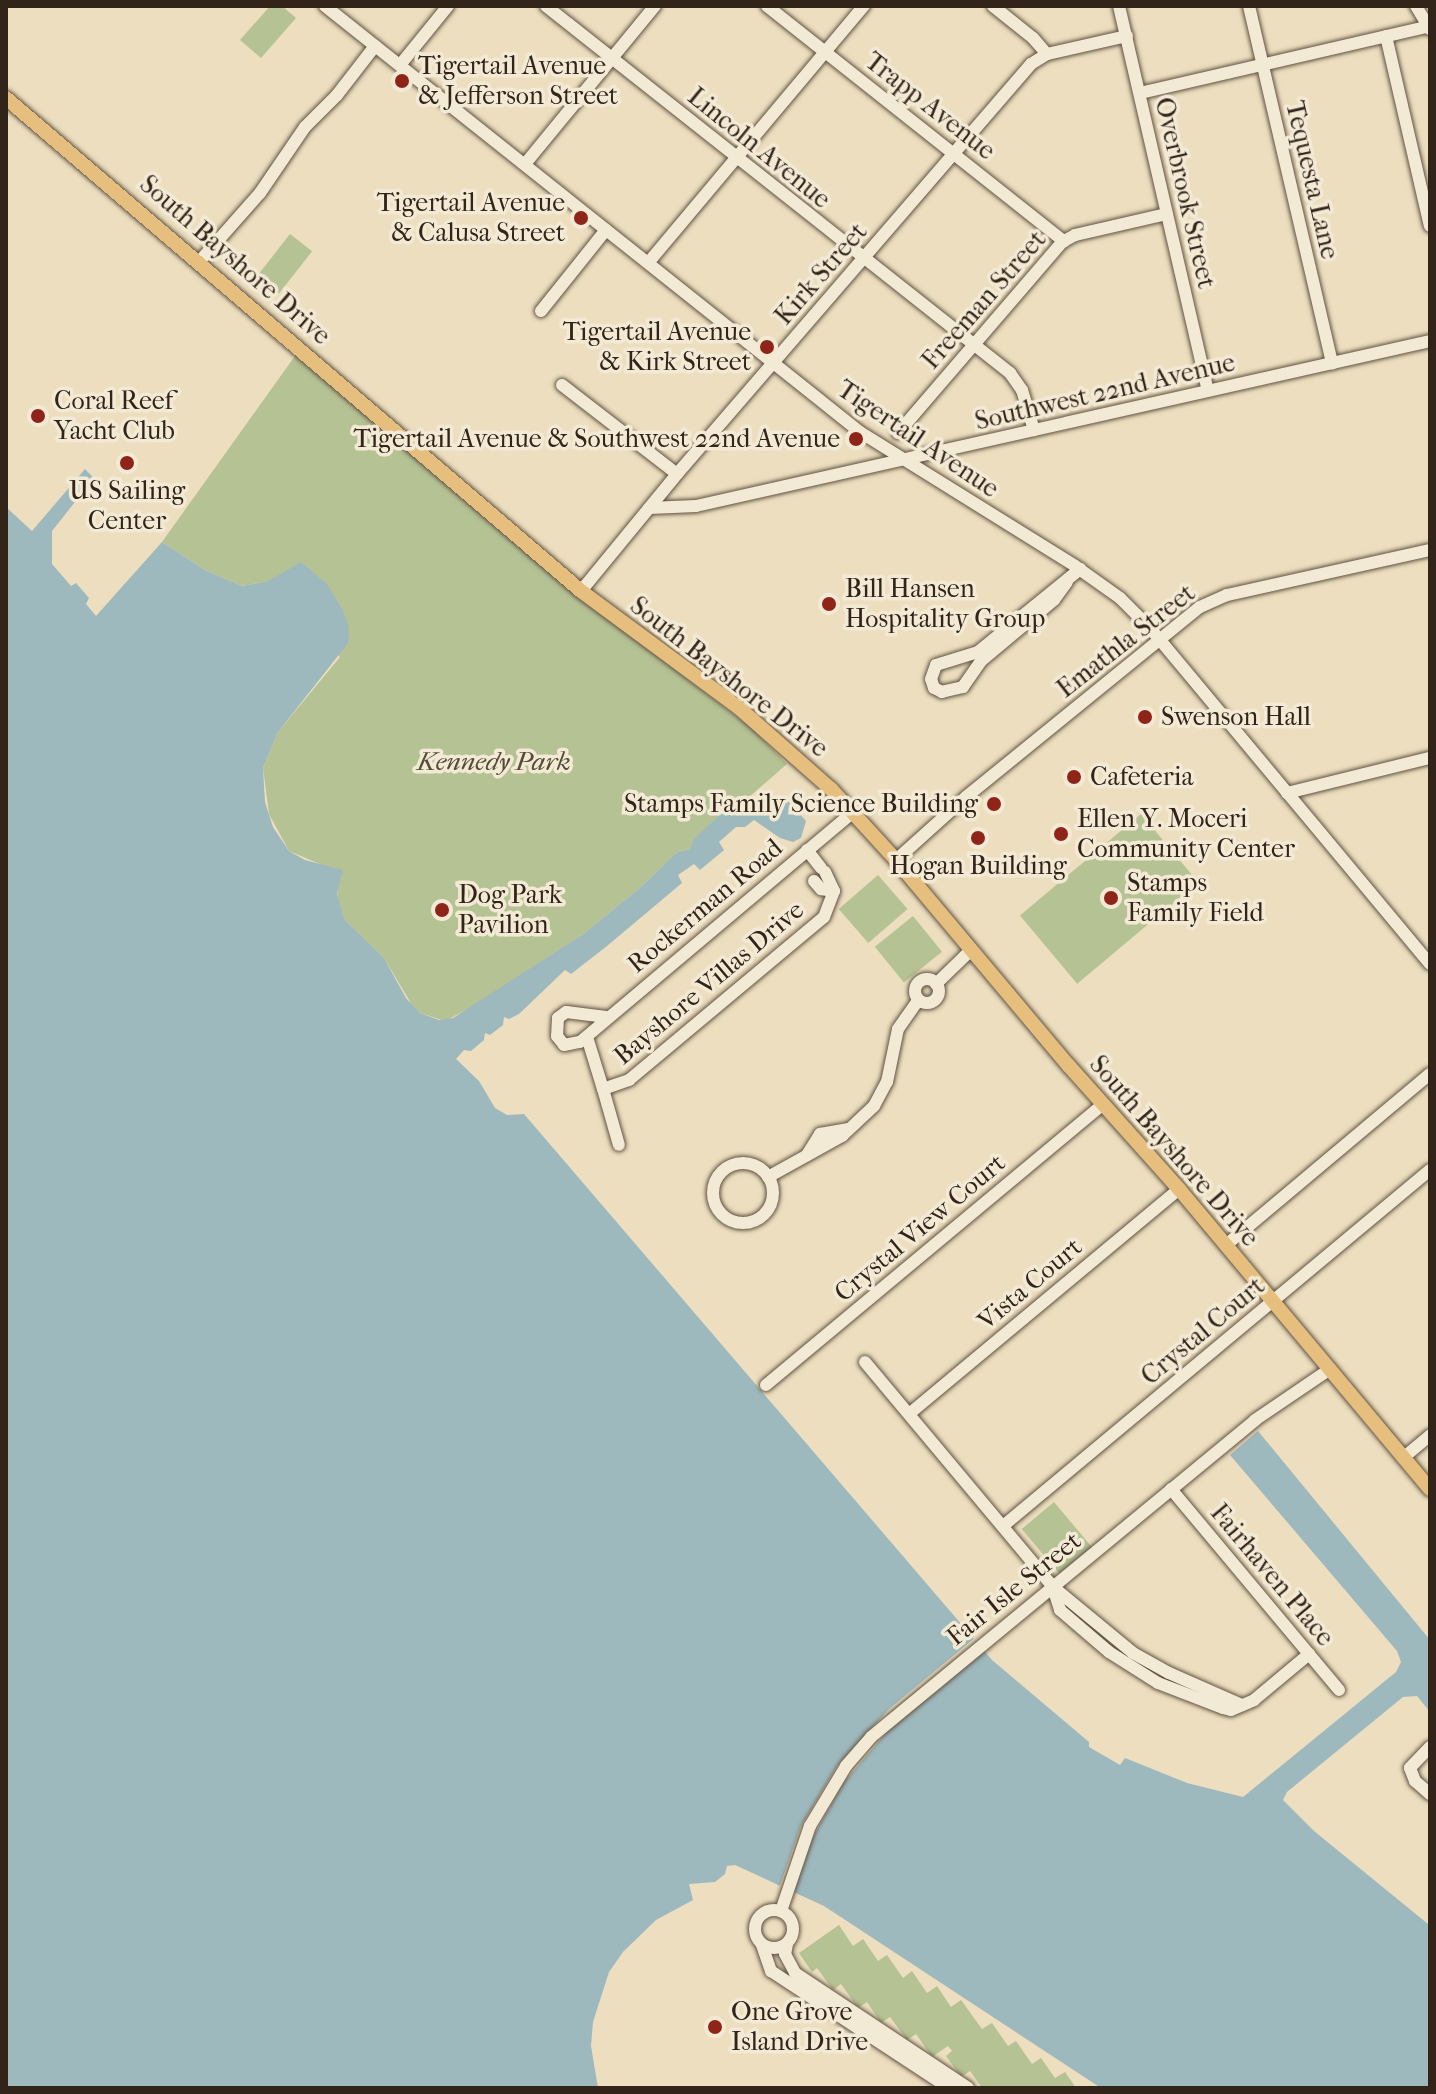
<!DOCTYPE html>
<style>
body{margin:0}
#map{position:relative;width:1436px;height:2094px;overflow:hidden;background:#ecdebe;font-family:"IM FELL French Canon",serif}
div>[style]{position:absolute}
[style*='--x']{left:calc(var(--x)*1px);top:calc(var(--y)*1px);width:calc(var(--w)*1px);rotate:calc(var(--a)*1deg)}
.green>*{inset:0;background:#b5c294;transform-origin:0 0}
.water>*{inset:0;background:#9eb9bd}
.pier>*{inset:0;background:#ecdebe}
.roads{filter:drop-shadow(0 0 2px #615243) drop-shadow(0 0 2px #615243)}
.minor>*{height:12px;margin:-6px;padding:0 6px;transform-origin:6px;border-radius:6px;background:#f3ead5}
.minor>.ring{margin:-6px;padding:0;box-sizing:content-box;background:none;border:12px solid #f3ead5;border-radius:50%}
.major>*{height:14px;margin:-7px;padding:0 7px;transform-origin:7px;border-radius:7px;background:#e6bf7f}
.dots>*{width:22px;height:22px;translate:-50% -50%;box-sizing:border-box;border:4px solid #f3ead5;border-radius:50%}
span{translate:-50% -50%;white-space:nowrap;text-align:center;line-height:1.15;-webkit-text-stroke:7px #f3ead5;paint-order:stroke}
.poi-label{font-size:26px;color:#33241a}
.left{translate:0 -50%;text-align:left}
.right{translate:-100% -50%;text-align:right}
.street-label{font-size:26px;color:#33241a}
.park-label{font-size:26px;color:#544c38;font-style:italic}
.frame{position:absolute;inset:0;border:8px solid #33241a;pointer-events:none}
</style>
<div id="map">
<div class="green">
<i style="clip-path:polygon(270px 6px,282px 6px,296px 18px,261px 58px,240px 40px)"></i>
<i style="left:290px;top:234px;width:28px;height:54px;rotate:38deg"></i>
<i style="clip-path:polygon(295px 356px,657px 656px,750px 727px,787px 764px,748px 798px,741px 798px,690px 849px,677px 852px,642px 886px,582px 935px,483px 1001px,445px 1021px,420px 1013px,412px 1005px,384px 958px,344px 919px,337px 901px,338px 888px,322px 865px,289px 851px,269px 814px,263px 768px,278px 732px,340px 657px,268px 581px,242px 586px,205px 570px,162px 542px)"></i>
<i style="left:1141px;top:814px;width:89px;height:158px;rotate:50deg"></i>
<i style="left:878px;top:875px;width:45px;height:52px;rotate:49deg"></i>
<i style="left:913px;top:916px;width:46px;height:49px;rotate:51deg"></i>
<i style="left:1054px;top:1502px;width:60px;height:42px;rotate:50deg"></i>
<i style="clip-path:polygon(839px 1925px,853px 1946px,863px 1939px,878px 1961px,887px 1955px,903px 1978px,912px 1971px,927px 1993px,937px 1986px,951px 2007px,961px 2000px,982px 2029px,992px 2023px,1008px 2046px,1016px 2041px,1032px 2064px,1041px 2058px,1055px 2078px,1065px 2072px,1076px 2088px,982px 2088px,970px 2071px,961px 2077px,946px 2056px,952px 2051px,948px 2046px,932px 2057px,916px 2034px,907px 2040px,890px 2017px,881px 2023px,867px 2002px,858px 2008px,841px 1984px,833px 1990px,817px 1968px,812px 1972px,799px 1953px)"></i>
</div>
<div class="water">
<i style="clip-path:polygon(85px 469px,94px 478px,52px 531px,52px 564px,71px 586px,76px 583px,89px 598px,86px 604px,96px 616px,162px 542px,205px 570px,242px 586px,268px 581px,301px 562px,327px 584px,342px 609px,348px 624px,349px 642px,278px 732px,263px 768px,265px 802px,273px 827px,289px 851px,305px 860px,343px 870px,337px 894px,344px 919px,384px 958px,406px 998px,420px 1013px,439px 1020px,453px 1018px,582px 935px,642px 886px,677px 852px,690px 849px,695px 838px,736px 800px,753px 799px,771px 807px,788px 801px,806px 821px,801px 838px,793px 842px,780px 838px,754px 820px,745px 827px,736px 827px,719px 842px,724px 850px,700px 870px,694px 864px,678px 875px,682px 883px,607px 946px,571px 974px,565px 970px,519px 1014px,509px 1019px,504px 1017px,503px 1025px,490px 1035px,485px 1033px,484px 1040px,471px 1051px,464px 1050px,456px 1059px,479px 1081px,495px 1108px,507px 1115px,524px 1114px,992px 1660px,1089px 1742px,1089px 1747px,1120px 1765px,1125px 1758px,1187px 1783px,1243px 1797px,1396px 1672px,1401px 1662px,1397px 1651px,1230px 1455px,1258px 1431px,1430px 1640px,1430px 1712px,1417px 1696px,1403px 1697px,1287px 1792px,1283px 1800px,1314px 1831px,1428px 1924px,1430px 2088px,1101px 2088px,824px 1906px,735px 1865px,727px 1866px,725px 1874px,715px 1882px,689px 1884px,693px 1900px,656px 1920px,623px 1952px,609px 1972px,593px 2022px,591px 2046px,598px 2088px,6px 2088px,6px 507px,32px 531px)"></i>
</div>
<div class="pier">
<i style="clip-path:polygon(977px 1636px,987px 1647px,892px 1726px,844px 1782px,811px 1840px,792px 1894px,779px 1888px,801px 1826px,837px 1766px,889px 1709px)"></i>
</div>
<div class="roads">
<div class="minor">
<i style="--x:325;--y:6;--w:684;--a:38.53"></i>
<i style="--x:860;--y:432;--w:253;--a:31.9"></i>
<i style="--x:1075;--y:566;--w:55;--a:35.4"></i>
<i style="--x:1120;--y:598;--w:42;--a:45"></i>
<i style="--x:1150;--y:628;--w:437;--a:50.2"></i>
<i style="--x:546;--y:6;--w:592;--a:38.34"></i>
<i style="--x:1010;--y:373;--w:21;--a:55"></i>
<i style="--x:1022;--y:390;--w:42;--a:73.3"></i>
<i style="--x:767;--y:6;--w:379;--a:38.4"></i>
<i style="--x:993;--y:6;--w:51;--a:38.7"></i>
<i style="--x:1033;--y:38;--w:21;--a:49"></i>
<i style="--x:1119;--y:6;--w:394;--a:77"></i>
<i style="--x:1249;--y:6;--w:367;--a:76.9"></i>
<i style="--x:1416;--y:6;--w:27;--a:59"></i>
<i style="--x:1386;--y:36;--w:195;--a:77"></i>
<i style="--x:400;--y:65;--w:76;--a:-50.9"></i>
<i style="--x:1140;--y:93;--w:298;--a:-13"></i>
<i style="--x:525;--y:164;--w:205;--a:-50.6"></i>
<i style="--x:199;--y:262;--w:92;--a:-48.5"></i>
<i style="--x:260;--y:193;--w:80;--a:-55.7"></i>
<i style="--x:305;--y:127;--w:45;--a:-45"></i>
<i style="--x:337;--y:95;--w:62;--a:-52.2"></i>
<i style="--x:648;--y:263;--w:336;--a:-50"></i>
<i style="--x:541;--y:311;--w:104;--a:-51.3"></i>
<i style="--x:562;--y:385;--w:145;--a:37.7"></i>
<i style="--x:898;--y:433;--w:252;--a:-49.3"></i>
<i style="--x:1062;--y:242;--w:15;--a:-28"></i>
<i style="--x:1075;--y:235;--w:94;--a:-12.9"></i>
<i style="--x:649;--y:508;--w:47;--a:-2.4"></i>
<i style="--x:696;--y:506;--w:752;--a:-12.67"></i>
<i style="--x:1067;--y:582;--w:22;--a:126"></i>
<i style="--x:1054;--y:600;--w:95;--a:140.1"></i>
<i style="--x:981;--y:661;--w:32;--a:125"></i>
<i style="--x:963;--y:687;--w:22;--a:167"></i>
<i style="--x:942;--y:692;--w:9;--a:-153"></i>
<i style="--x:934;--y:688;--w:9;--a:-108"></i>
<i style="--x:931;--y:679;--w:15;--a:-70"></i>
<i style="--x:936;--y:665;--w:44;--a:-17.2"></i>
<i style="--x:978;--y:652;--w:132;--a:-39.1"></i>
<i style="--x:581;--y:591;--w:151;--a:-50.6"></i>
<i style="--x:677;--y:474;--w:542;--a:-49.19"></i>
<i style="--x:1031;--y:64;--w:19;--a:-32"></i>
<i style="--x:1047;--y:54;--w:82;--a:-12.7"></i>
<i style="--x:1287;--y:793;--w:147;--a:-13.8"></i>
<i style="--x:807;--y:850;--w:23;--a:52"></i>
<i style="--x:896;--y:860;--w:94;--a:-42"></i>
<i style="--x:966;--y:797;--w:301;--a:-39.1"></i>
<i style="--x:1200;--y:607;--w:30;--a:-24"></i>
<i style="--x:1227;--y:595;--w:208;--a:-12.5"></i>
<i style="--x:814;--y:881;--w:11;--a:49"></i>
<i style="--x:821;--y:889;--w:13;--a:9"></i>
<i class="ring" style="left:915px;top:979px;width:12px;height:12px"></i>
<i style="--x:936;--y:984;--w:49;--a:-44.2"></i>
<i style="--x:606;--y:1017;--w:40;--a:-172.9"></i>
<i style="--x:566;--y:1012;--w:10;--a:143"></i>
<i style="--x:558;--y:1018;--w:18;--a:93"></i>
<i style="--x:557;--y:1036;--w:11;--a:52"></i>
<i style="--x:564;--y:1045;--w:16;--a:-11"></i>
<i style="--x:580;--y:1042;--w:357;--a:-40.1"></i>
<i style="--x:587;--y:1037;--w:54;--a:72.9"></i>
<i style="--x:603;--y:1089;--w:28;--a:-19"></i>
<i style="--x:629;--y:1080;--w:254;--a:-39.9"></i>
<i style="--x:824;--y:917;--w:28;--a:-69"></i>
<i style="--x:834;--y:891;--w:21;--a:-115"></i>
<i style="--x:603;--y:1089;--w:58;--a:74.1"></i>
<i style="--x:807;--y:1155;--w:25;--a:-58"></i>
<i style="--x:820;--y:1134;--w:29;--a:-10"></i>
<i class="ring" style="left:713px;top:1163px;width:48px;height:48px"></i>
<i style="--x:768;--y:1177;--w:85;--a:-29"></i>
<i style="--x:842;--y:1136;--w:44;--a:-43.2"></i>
<i style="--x:874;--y:1106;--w:27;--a:-62"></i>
<i style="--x:887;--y:1082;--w:54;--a:-78.3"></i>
<i style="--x:898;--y:1029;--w:35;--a:-55"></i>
<i style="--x:1226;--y:1245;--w:266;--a:-40"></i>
<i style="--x:865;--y:1362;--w:293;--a:50.1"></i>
<i style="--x:1053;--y:1587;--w:104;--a:39.5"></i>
<i style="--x:1133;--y:1653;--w:41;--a:29.1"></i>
<i style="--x:1169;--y:1673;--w:80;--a:23.7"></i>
<i style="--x:766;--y:1385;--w:439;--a:-39.8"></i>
<i style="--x:909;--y:1414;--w:351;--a:-39.8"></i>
<i style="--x:1403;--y:1458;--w:35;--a:-40"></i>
<i style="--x:1171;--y:1489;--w:262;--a:50.1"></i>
<i style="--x:1003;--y:1526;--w:556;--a:-39.82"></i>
<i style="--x:1053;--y:1588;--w:23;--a:72"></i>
<i style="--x:1060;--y:1610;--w:65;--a:40.6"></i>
<i style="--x:1109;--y:1652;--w:58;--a:32.3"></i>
<i style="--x:1158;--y:1683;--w:70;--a:21"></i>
<i style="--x:1223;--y:1708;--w:8;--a:14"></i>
<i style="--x:1231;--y:1710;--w:25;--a:-23"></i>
<i style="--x:1254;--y:1700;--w:72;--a:-39.9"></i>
<i style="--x:1430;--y:1747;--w:29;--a:134"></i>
<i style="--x:1410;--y:1768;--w:14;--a:69"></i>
<i style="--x:1415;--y:1781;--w:20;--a:41"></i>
<i class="ring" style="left:755px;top:1910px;width:26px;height:26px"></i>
<i style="--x:781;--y:1911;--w:90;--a:-71.2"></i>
<i style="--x:810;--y:1826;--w:70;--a:-59"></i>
<i style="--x:846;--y:1766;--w:38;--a:-49"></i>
<i style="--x:871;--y:1737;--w:498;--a:-39.5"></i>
<i style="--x:1255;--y:1420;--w:91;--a:-34.2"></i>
<i style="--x:787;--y:1944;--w:10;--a:101"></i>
<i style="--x:785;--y:1954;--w:21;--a:62"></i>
<i style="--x:795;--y:1973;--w:208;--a:33.6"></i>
<i style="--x:762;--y:1945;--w:28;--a:71"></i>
<i style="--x:771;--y:1971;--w:213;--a:33.3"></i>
</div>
<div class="major">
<i style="--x:6;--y:98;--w:757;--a:40.61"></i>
<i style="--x:581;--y:591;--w:197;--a:36.5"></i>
<i style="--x:739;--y:708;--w:123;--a:41.4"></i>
<i style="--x:831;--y:789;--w:96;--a:47.5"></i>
<i style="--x:896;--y:860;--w:269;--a:50"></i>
<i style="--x:1069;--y:1066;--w:165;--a:48.2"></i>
<i style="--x:1179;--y:1189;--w:391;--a:50.1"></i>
</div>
</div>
<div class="dots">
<i style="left:402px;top:81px;background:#8f2418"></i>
<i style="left:581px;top:218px;background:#8f2418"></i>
<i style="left:767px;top:347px;background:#8f2418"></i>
<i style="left:38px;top:416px;background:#8f2418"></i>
<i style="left:856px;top:439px;background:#8f2418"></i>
<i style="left:127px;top:463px;background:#8f2418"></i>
<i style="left:829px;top:604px;background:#8f2418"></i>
<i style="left:1145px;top:717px;background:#8f2418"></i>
<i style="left:1074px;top:777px;background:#8f2418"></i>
<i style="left:994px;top:804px;background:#8f2418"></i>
<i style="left:1061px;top:834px;background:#8f2418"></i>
<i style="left:978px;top:838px;background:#8f2418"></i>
<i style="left:1111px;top:898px;background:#8f2418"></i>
<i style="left:442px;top:910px;background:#8f2418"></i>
<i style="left:715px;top:2027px;background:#8f2418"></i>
</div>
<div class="poi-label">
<span class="left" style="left:418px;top:81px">Tigertail Avenue<br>&amp; Jefferson Street</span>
<span class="right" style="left:565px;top:218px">Tigertail Avenue<br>&amp; Calusa Street</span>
<span class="right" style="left:751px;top:347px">Tigertail Avenue<br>&amp; Kirk Street</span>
<span class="left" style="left:54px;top:416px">Coral Reef<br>Yacht Club</span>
<span class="right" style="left:840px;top:439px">Tigertail Avenue &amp; Southwest 22nd Avenue</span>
<span style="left:127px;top:506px">US Sailing<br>Center</span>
<span class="left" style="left:845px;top:604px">Bill Hansen<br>Hospitality Group</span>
<span class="left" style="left:1161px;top:717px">Swenson Hall</span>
<span class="left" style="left:1090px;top:777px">Cafeteria</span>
<span class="right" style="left:978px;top:804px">Stamps Family Science Building</span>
<span class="left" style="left:1077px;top:834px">Ellen Y. Moceri<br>Community Center</span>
<span style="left:978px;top:866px">Hogan Building</span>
<span class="left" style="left:1127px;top:898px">Stamps<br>Family Field</span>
<span class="left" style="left:458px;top:910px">Dog Park<br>Pavilion</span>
<span class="left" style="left:731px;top:2027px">One Grove<br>Island Drive</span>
</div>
<div class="street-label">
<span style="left:930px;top:106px;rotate:38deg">Trapp Avenue</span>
<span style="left:759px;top:148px;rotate:39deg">Lincoln Avenue</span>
<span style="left:1312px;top:180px;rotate:77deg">Tequesta Lane</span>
<span style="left:1185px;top:193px;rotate:77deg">Overbrook Street</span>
<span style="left:235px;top:260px;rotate:41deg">South Bayshore Drive</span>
<span style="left:821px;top:274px;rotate:-49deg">Kirk Street</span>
<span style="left:984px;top:300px;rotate:-49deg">Freeman Street</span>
<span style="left:1105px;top:392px;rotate:-13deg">Southwest 22nd Avenue</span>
<span style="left:918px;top:439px;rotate:34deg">Tigertail Avenue</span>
<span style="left:1126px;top:641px;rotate:-38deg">Emathla Street</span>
<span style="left:729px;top:677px;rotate:38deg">South Bayshore Drive</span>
<span style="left:705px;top:906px;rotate:-40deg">Rockerman Road</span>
<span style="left:709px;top:983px;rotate:-40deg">Bayshore Villas Drive</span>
<span style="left:1174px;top:1151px;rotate:49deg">South Bayshore Drive</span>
<span style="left:920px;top:1228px;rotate:-40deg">Crystal View Court</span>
<span style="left:1030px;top:1284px;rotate:-40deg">Vista Court</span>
<span style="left:1203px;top:1331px;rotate:-40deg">Crystal Court</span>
<span style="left:1272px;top:1575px;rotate:50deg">Fairhaven Place</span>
<span style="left:1014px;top:1589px;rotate:-39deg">Fair Isle Street</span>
</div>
<div class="park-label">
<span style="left:494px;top:762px">Kennedy Park</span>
</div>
<div class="frame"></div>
</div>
